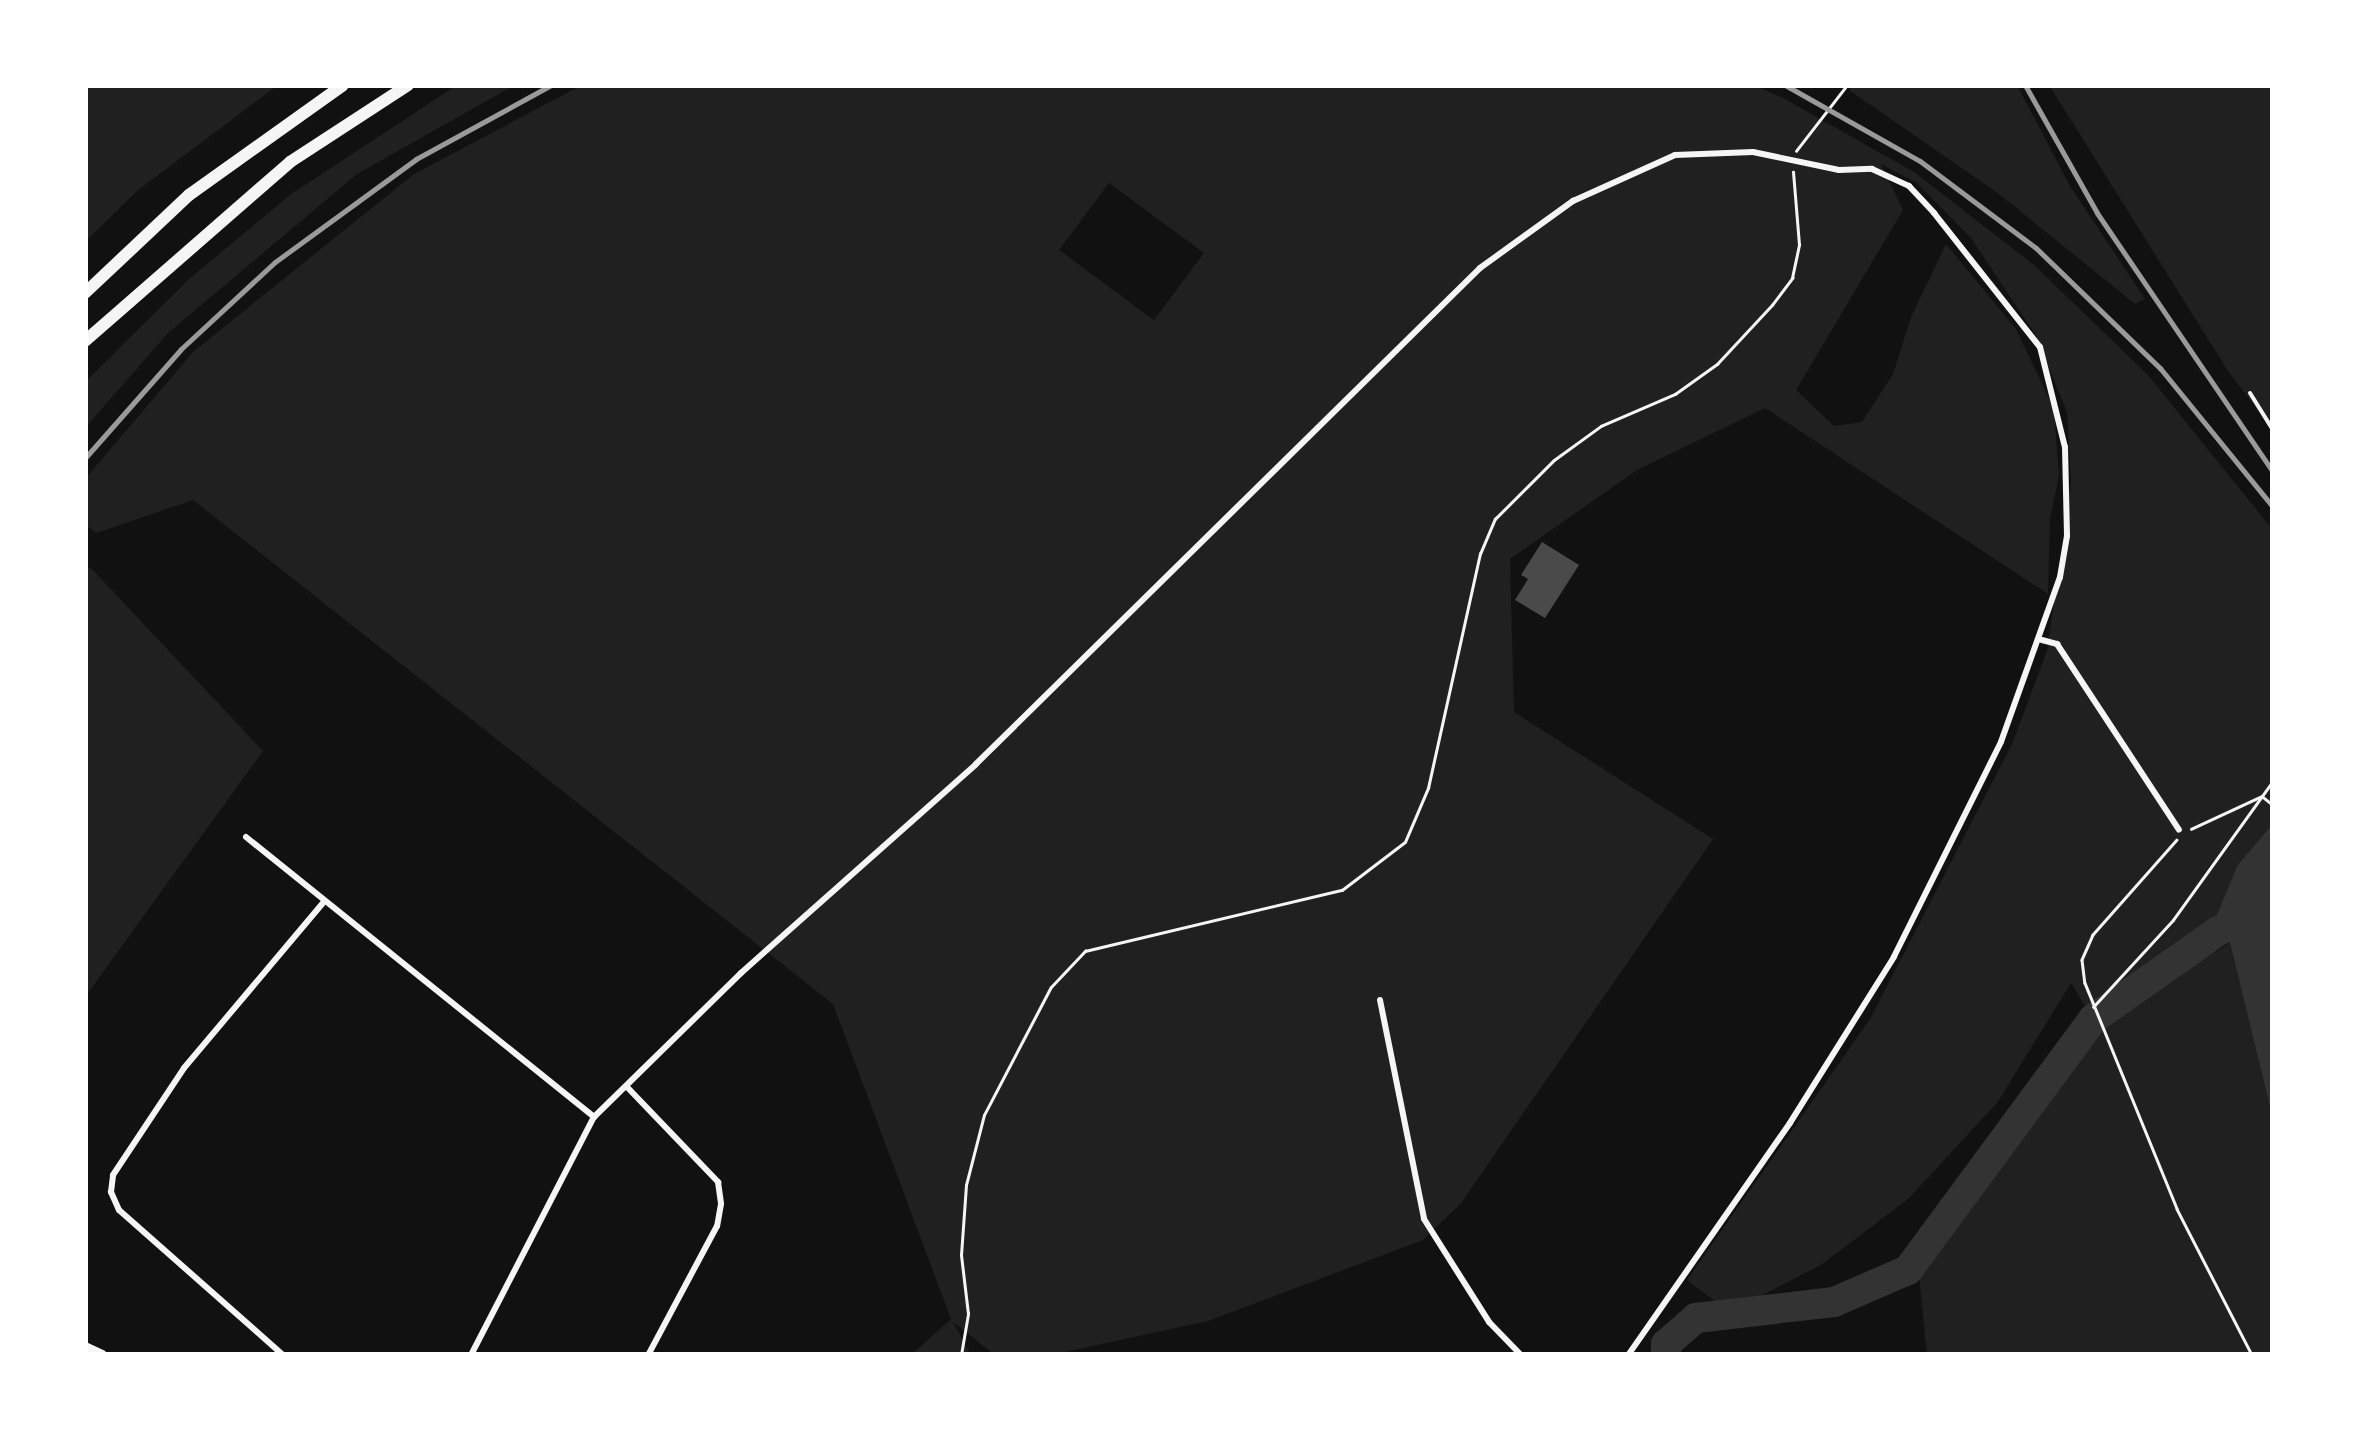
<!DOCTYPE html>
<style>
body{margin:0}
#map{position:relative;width:2358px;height:1440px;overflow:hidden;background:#111;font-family:Signika,sans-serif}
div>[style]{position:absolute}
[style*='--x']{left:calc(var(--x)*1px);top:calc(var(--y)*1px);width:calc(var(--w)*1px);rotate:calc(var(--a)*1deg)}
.green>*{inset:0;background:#202020}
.water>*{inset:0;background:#333}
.river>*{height:30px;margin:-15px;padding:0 15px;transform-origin:15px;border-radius:15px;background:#333}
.building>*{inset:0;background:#4a4a4a}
.path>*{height:2.5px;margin:-1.25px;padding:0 1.25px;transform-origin:1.25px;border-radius:1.25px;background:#f5f5f5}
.service>*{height:4px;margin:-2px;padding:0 2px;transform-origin:2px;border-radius:2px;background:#f5f5f5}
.minor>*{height:6px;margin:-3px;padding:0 3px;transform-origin:3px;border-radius:3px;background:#f5f5f5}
.primary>*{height:10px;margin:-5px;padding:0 5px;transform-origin:5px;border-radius:5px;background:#f5f5f5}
.motorway>*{height:12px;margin:-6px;padding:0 6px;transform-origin:6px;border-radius:6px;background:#f5f5f5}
.rail>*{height:5px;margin:-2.5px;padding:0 2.5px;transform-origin:2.5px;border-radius:2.5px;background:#9a9a9a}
span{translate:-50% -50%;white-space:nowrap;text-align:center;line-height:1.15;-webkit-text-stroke:10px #fff;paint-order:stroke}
.frame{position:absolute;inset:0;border:88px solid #fff;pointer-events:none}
</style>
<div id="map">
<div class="green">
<i style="clip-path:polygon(85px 85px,278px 85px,137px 191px,85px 242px)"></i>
<i style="clip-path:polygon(457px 85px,515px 85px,357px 174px,168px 333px,85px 428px,85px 382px,189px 279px,290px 195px)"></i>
<i style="clip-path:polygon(evenodd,582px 85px,1753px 85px,1783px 98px,1914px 172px,2034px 265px,2148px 375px,2273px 530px,2273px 823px,2237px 866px,2215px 919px,2132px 991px,2093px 1019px,2071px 983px,1997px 1103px,1908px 1199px,1821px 1265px,1729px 1312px,1687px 1280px,1870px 1019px,2012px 744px,2047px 651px,2071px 481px,2067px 412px,2035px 334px,1971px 238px,1917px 183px,1881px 164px,1903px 210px,1796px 390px,1834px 426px,1862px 422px,1893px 374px,1911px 317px,1946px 244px,2016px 329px,2054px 409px,2059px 476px,2050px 518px,2048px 594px,1765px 408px,1637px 470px,1510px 559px,1514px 712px,1713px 839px,1461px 1203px,1423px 1240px,1208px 1321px,1051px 1355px,995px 1355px,953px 1322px,971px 1355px,911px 1355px,951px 1319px,833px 1004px,193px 500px,96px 533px,85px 524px,85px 479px,193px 352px,414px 174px,582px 85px,1109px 183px,1204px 253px,1154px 320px,1059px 250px,1109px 183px)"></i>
<i style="clip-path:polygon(1854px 85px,2017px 85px,2070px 186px,2145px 299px,2135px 304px,1999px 194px,1849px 90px)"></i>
<i style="clip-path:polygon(2049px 85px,2273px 85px,2273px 430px,2228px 371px)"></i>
<i style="clip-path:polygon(90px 567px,263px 751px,85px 997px,85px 572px)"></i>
<i style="clip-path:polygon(2230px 943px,2273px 1119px,2273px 1355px,1927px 1355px,1919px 1275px,2088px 1028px)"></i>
</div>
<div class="water">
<i style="clip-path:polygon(2273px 823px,2273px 1119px,2230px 943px,2215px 919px,2237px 866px)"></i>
</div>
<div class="river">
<i style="--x:1666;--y:1355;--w:11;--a:-90"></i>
<i style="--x:1666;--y:1344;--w:40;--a:-41"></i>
<i style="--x:1696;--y:1318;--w:139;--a:-6.6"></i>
<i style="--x:1834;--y:1302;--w:81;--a:-23.4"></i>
<i style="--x:1908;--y:1270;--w:312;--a:-53.6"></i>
<i style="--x:2093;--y:1019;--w:153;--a:-35.1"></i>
<i style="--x:2218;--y:931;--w:41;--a:-22.8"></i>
</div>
<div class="building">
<i style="clip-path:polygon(1542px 542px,1579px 565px,1545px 618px,1515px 600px,1528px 579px,1521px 575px)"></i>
</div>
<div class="path">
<i style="--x:1796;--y:151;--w:83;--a:-52.3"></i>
<i style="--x:2263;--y:797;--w:13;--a:39"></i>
<i style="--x:2191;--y:829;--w:78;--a:-24.9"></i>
<i style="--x:2177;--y:840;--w:127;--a:131.5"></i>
<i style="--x:2093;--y:935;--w:27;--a:114"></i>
<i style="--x:2082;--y:960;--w:23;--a:83"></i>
<i style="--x:2085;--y:983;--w:244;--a:67.8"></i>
<i style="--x:2177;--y:1209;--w:164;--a:62.8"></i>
<i style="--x:2093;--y:1007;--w:118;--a:-47.4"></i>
<i style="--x:2173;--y:920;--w:171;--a:-54.3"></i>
<i style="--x:961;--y:1355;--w:42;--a:-80.3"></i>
<i style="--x:968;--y:1314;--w:59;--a:-96.8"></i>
<i style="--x:961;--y:1255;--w:70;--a:-85.9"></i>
<i style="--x:966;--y:1185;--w:72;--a:-75.6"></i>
<i style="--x:984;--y:1115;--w:144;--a:-62.4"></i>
<i style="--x:1051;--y:987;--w:50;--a:-46.6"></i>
<i style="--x:1085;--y:951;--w:264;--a:-13.4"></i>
<i style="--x:1342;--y:890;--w:79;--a:-37.3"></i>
<i style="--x:1405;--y:842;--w:59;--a:-66.9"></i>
<i style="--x:1428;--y:788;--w:240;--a:-77.5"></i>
<i style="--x:1480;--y:554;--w:38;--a:-67"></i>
<i style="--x:1495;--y:519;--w:83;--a:-45"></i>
<i style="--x:1554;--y:460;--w:58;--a:-35.9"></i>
<i style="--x:1601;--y:426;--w:81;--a:-23.4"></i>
<i style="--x:1675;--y:394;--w:52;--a:-35.5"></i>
<i style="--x:1717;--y:364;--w:81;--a:-47"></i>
<i style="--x:1772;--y:305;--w:34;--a:-53"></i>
<i style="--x:1792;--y:278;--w:34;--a:-78"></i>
<i style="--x:1799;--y:245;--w:73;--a:-94.7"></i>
</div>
<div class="service">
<i style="--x:2250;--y:393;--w:44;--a:58.1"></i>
</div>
<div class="minor">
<i style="--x:2042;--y:640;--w:16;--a:15"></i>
<i style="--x:2057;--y:644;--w:222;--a:56.7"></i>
<i style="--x:246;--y:837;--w:447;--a:38.8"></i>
<i style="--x:1380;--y:1000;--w:223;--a:78.6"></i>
<i style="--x:1424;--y:1219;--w:122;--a:57.7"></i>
<i style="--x:1489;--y:1322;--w:46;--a:45.9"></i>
<i style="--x:627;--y:1087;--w:132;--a:46.2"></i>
<i style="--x:718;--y:1182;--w:22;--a:82"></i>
<i style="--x:721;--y:1204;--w:22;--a:100"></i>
<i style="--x:717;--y:1226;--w:146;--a:118.1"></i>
<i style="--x:283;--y:1355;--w:219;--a:-138.5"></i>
<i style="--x:119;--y:1210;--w:20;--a:-114"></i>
<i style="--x:111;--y:1192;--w:17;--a:-83"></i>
<i style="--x:113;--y:1175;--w:128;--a:-56.4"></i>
<i style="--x:184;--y:1068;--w:216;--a:-49.9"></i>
<i style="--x:471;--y:1355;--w:268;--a:-62.7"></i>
<i style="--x:594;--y:1117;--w:206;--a:-44.4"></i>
<i style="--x:741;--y:973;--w:314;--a:-41.6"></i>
<i style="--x:976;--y:764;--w:707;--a:-44.54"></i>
<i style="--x:1480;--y:268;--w:115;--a:-35.8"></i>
<i style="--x:1573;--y:201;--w:112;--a:-24.3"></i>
<i style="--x:1675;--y:155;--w:78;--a:-2.2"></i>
<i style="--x:1753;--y:152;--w:88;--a:11.8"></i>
<i style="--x:1839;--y:170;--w:33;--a:-2"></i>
<i style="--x:1872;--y:169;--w:41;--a:24.7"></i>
<i style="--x:1909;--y:186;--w:37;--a:47"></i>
<i style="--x:1934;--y:213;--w:171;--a:51.7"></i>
<i style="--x:2040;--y:347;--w:103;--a:76"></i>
<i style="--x:2065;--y:447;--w:89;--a:88.7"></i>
<i style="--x:2067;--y:536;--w:42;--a:99.7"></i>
<i style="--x:2060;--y:577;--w:175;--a:109.7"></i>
<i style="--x:2001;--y:742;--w:240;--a:116.5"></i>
<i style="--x:1894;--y:957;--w:196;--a:122.1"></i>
<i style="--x:1790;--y:1123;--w:283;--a:124.9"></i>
</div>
<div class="primary">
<i style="--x:85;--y:1347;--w:19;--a:25"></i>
</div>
<div class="motorway">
<i style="--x:85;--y:293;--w:143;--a:-43.3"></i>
<i style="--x:189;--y:195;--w:189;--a:-35.5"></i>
<i style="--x:85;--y:341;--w:272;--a:-41.1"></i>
<i style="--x:290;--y:162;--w:141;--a:-33.1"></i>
</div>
<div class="rail">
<i style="--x:1785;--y:85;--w:155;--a:29.4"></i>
<i style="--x:1920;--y:161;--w:145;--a:36.9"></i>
<i style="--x:2036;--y:248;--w:173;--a:44.1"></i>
<i style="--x:2160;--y:368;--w:179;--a:50.9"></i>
<i style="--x:2025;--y:85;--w:147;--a:60.6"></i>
<i style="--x:2097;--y:213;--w:313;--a:55.8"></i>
<i style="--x:85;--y:458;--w:145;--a:-48.6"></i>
<i style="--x:181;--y:349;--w:128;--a:-42.8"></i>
<i style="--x:275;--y:262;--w:175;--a:-36.1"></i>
<i style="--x:416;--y:159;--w:154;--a:-28.7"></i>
</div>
<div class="frame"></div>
</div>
